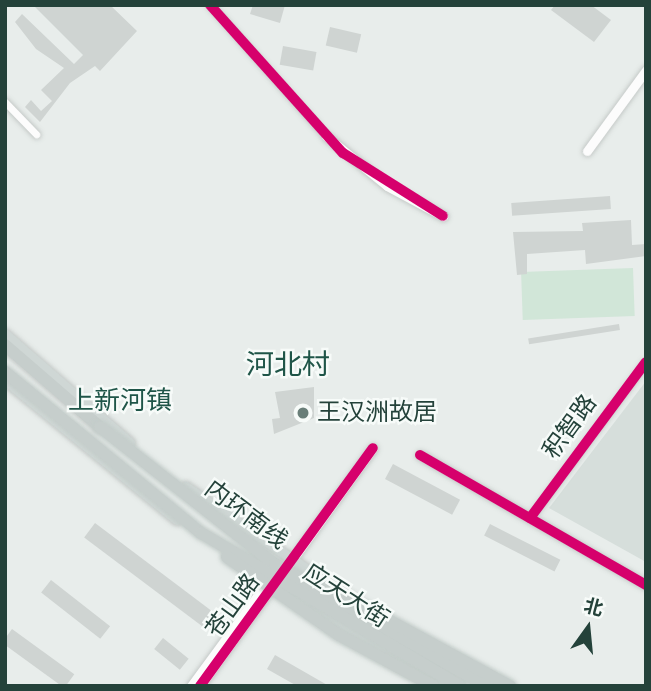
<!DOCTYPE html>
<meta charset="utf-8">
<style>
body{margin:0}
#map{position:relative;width:651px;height:691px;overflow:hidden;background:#e8edeb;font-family:Roboto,"Noto Sans SC",sans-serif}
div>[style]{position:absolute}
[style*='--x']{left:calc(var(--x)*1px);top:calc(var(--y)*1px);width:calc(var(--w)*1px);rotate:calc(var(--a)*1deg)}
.built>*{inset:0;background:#d6dedb}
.green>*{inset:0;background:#d1e6d8;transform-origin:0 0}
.building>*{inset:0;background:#cfd4d2;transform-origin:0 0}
.roads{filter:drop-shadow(0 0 2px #c5cac8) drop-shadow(0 0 2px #c5cac8)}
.minor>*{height:7px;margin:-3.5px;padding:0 3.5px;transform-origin:3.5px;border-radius:3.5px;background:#fcfcfc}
.tertiary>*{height:9px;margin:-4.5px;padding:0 4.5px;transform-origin:4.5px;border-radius:4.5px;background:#fcfcfc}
.primary>*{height:10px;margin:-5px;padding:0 5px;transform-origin:5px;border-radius:5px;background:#cfd7d5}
.trunk>*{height:12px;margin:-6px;padding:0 6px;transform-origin:6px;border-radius:6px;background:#c6cecc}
.bridges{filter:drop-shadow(0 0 2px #c3ccc9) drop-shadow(0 0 2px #c3ccc9)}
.trunk-bridge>*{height:12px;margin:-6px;padding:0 6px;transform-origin:6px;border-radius:6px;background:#c6cecc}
.cycleway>*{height:10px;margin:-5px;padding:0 5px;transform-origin:5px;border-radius:5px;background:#d6006c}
.dots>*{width:19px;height:19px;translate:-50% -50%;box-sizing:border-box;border:4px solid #f7fbf9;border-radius:50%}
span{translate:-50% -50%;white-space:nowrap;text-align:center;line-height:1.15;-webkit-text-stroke:5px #f7fbf9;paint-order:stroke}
.poi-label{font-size:24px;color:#24423a}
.left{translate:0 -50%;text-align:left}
.street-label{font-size:24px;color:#24423a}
.neighbourhood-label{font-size:26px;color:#1f5548}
.quarter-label{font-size:28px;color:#1f5548}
.frame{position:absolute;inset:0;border:7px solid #24423a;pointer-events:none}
.north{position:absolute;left:553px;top:593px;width:70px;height:70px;-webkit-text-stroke:5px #f7fbf9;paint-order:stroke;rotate:15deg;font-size:19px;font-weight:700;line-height:28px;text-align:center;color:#24423a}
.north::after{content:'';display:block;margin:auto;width:24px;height:32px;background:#24423a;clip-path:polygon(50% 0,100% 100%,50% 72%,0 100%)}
</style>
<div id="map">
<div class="built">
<i style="clip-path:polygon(646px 381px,646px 562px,549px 508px)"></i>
</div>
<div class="green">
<i style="left:633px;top:268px;width:48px;height:112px;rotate:88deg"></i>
</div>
<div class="building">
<i style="clip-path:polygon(33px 5px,110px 5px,137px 31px,100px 71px,95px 66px,70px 83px,40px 122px,25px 107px,31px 100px,41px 111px,52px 101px,41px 90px,64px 68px,36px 49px,15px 22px,22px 14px,74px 64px,83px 55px)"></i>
<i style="clip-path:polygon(253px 5px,285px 5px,280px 23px,250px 14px)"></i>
<i style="clip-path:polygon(555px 5px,591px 5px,611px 20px,594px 42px,551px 10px)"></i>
<i style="left:330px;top:27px;width:32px;height:19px;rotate:13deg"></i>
<i style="left:283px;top:46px;width:34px;height:19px;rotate:10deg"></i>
<i style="left:610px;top:196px;width:13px;height:99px;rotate:86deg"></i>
<i style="clip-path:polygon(631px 220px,632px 245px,646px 244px,646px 256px,586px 264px,585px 250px,527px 254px,527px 274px,517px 275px,513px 232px,583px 231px,582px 223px)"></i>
<i style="left:619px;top:324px;width:6px;height:92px;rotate:81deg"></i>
<i style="clip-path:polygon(314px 387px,314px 418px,274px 434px,272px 419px,280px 418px,275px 392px)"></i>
<i style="left:393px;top:464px;width:76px;height:17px;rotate:28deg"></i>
<i style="left:95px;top:523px;width:152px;height:18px;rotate:37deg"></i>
<i style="left:490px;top:524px;width:79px;height:13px;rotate:27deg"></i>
<i style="left:51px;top:580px;width:75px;height:16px;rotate:38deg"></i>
<i style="left:12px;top:629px;width:77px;height:17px;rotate:36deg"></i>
<i style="left:163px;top:638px;width:33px;height:14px;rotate:39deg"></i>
<i style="clip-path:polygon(275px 655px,329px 686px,297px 686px,267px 669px)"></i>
</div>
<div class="roads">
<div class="minor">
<i style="--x:210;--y:5;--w:175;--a:48.5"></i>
<i style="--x:5;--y:102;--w:45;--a:45.9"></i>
<i style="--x:530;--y:518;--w:194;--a:-53.4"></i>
</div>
<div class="tertiary">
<i style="--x:326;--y:136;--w:79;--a:39.3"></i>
<i style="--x:387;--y:186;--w:64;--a:28.2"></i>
<i style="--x:587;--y:151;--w:100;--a:-53.9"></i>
<i style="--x:420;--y:455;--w:261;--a:29.9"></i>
<i style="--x:282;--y:574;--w:155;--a:-54.2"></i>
<i style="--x:191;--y:686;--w:130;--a:-53.7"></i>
<i style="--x:200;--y:686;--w:125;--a:-54.1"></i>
</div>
<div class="primary">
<i style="--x:5;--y:334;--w:166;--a:41.1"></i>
<i style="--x:5;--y:380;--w:222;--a:39.1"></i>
<i style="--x:186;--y:487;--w:197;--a:34.3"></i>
<i style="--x:312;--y:610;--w:153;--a:29.7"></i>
</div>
<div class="trunk">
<i style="--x:5;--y:345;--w:125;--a:40.8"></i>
</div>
</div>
<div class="bridges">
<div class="trunk-bridge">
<i style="--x:5;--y:372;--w:254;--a:39.4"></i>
<i style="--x:201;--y:533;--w:301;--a:30.6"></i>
<i style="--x:100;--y:427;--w:222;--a:38.1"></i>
<i style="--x:275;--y:564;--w:244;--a:30"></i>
<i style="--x:227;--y:557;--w:136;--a:34.9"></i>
<i style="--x:339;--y:635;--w:107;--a:28.5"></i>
<i style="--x:344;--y:596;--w:189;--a:28.5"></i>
</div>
</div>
<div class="cycleway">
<i style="--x:210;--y:5;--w:199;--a:48.1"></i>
<i style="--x:343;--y:153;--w:118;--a:32.2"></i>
<i style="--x:420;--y:455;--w:261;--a:29.9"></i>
<i style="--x:530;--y:518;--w:194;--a:-53.4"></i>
<i style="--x:200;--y:686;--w:294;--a:-54"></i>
</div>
<div class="dots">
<i style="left:303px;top:413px;background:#697e78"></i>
</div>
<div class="poi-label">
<span class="left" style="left:317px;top:413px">王汉洲故居</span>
</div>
<div class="street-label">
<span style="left:570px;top:427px;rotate:-54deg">积智路</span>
<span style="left:246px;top:515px;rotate:37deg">内环南线</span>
<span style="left:346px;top:596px;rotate:33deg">应天大街</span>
<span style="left:233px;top:606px;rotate:-54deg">苍山路</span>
</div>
<div class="neighbourhood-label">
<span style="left:120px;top:401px">上新河镇</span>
</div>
<div class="quarter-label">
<span style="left:288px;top:365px">河北村</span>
</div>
<div class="frame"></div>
<div class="north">北</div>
</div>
